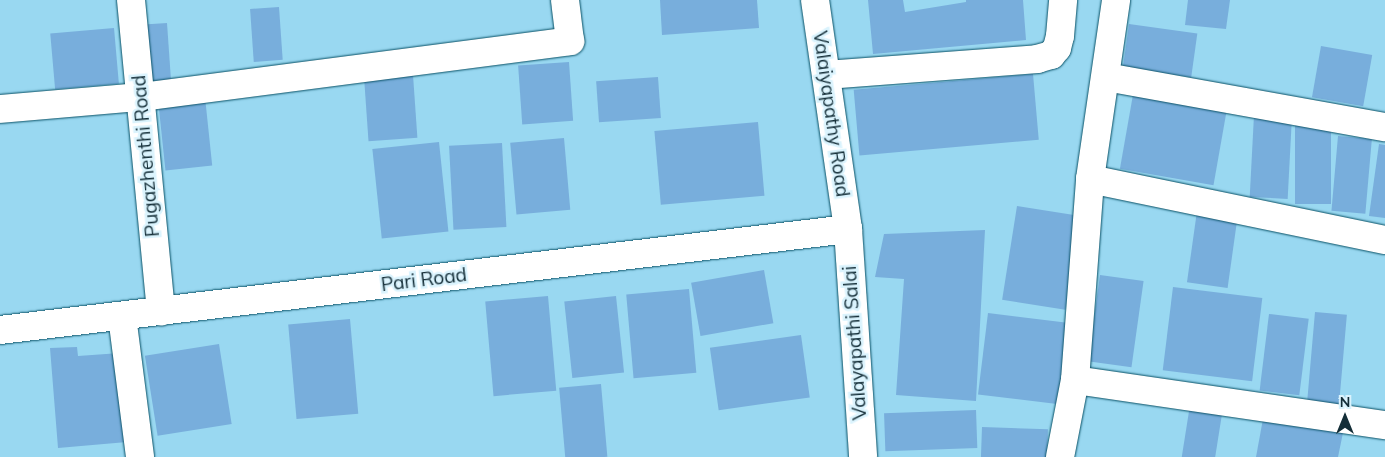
<!DOCTYPE html>
<style>
body{margin:0}
#map{position:relative;width:1385px;height:457px;overflow:hidden;background:#99d8f1;font-family:Mulish,sans-serif}
div>[style]{position:absolute}
[style*='--x']{left:calc(var(--x)*1px);top:calc(var(--y)*1px);width:calc(var(--w)*1px);rotate:calc(var(--a)*1deg)}
.building>*{inset:0;background:#78aedc;transform-origin:0 0}
.roads{filter:drop-shadow(0 0 1px #095166) drop-shadow(0 0 1px #095166)}
.minor>*{height:28px;margin:-14px;padding:0 14px;transform-origin:14px;border-radius:14px;background:#fff}
.major>*{height:28px;margin:-14px;padding:0 14px;transform-origin:14px;border-radius:14px;background:#fff}
span{translate:-50% -50%;white-space:nowrap;text-align:center;line-height:1.15;-webkit-text-stroke:5px #daf3fd;paint-order:stroke}
.street-label{font-size:19px;color:#142e38}
.north{position:absolute;left:1320px;top:392px;width:50px;height:50px;-webkit-text-stroke:4px #daf3fd;paint-order:stroke;rotate:0deg;font-size:14px;font-weight:700;line-height:20px;text-align:center;color:#142e38}
.north::after{content:'';display:block;margin:auto;width:18px;height:22px;background:#142e38;clip-path:polygon(50% 0,100% 100%,50% 72%,0 100%)}
</style>
<div id="map">
<div class="building">
<i style="clip-path:polygon(660px 0,757px 0,759px 28px,662px 35px)"></i>
<i style="clip-path:polygon(868px 0,903px 0,905px 12px,966px 2px,966px 0,1023px 0,1026px 40px,873px 54px)"></i>
<i style="clip-path:polygon(1188px 0,1230px 0,1226px 29px,1185px 25px)"></i>
<i style="left:279px;top:7px;width:53px;height:29px;rotate:86deg"></i>
<i style="left:167px;top:23px;width:57px;height:23px;rotate:86deg"></i>
<i style="left:1129px;top:24px;width:69px;height:44px;rotate:8deg"></i>
<i style="left:114px;top:28px;width:56px;height:64px;rotate:85deg"></i>
<i style="left:1321px;top:46px;width:52px;height:52px;rotate:10deg"></i>
<i style="left:569px;top:62px;width:59px;height:51px;rotate:86deg"></i>
<i style="left:1033px;top:74px;width:66px;height:180px;rotate:85deg"></i>
<i style="left:413px;top:75px;width:63px;height:49px;rotate:86deg"></i>
<i style="left:658px;top:77px;width:41px;height:62px;rotate:86deg"></i>
<i style="left:1134px;top:89px;width:95px;height:81px;rotate:10deg"></i>
<i style="left:205px;top:97px;width:69px;height:47px;rotate:84deg"></i>
<i style="left:1254px;top:115px;width:38px;height:82px;rotate:3deg"></i>
<i style="left:1295px;top:121px;width:36px;height:83px"></i>
<i style="left:758px;top:122px;width:74px;height:104px;rotate:85deg"></i>
<i style="left:1338px;top:136px;width:34px;height:75px;rotate:5deg"></i>
<i style="left:564px;top:138px;width:72px;height:54px;rotate:85deg"></i>
<i style="left:439px;top:142px;width:90px;height:67px;rotate:84deg"></i>
<i style="left:502px;top:143px;width:84px;height:53px;rotate:87deg"></i>
<i style="clip-path:polygon(1379px 144px,1385px 145px,1385px 218px,1369px 216px)"></i>
<i style="left:1017px;top:206px;width:64px;height:95px;rotate:9deg"></i>
<i style="left:1197px;top:211px;width:41px;height:72px;rotate:8deg"></i>
<i style="clip-path:polygon(985px 230px,976px 401px,896px 395px,904px 279px,875px 277px,884px 234px)"></i>
<i style="left:764px;top:270px;width:54px;height:74px;rotate:80deg"></i>
<i style="left:1100px;top:275px;width:44px;height:87px;rotate:8deg"></i>
<i style="left:1173px;top:287px;width:90px;height:84px;rotate:7deg"></i>
<i style="left:689px;top:289px;width:84px;height:63px;rotate:85deg"></i>
<i style="left:548px;top:296px;width:95px;height:63px;rotate:85deg"></i>
<i style="left:616px;top:296px;width:77px;height:52px;rotate:84deg"></i>
<i style="left:1315px;top:312px;width:32px;height:92px;rotate:5deg"></i>
<i style="left:988px;top:313px;width:88px;height:82px;rotate:7deg"></i>
<i style="left:1269px;top:314px;width:40px;height:77px;rotate:7deg"></i>
<i style="left:350px;top:319px;width:95px;height:62px;rotate:85deg"></i>
<i style="left:801px;top:335px;width:63px;height:92px;rotate:82deg"></i>
<i style="left:219px;top:344px;width:81px;height:75px;rotate:81deg"></i>
<i style="clip-path:polygon(77px 347px,78px 356px,120px 353px,127px 442px,58px 448px,50px 348px)"></i>
<i style="left:601px;top:384px;width:73px;height:42px;rotate:85deg"></i>
<i style="left:1190px;top:405px;width:33px;height:53px;rotate:9deg"></i>
<i style="clip-path:polygon(1265px 408px,1345px 423px,1338px 457px,1256px 457px)"></i>
<i style="left:976px;top:410px;width:38px;height:92px;rotate:88deg"></i>
<i style="left:982px;top:427px;width:66px;height:30px;rotate:2deg"></i>
</div>
<div class="roads">
<div class="minor">
<i style="--x:131;--y:0;--w:313;--a:84.5"></i>
<i style="--x:826;--y:75;--w:212;--a:-4.3"></i>
<i style="--x:1037;--y:59;--w:15;--a:-16"></i>
<i style="--x:1051;--y:55;--w:9;--a:-49"></i>
<i style="--x:1057;--y:48;--w:12;--a:-76"></i>
<i style="--x:1060;--y:36;--w:36;--a:-85"></i>
<i style="--x:1106;--y:77;--w:283;--a:10.2"></i>
<i style="--x:0;--y:109;--w:142;--a:-4.9"></i>
<i style="--x:141;--y:97;--w:433;--a:-7.4"></i>
<i style="--x:570;--y:41;--w:41;--a:-97"></i>
<i style="--x:1090;--y:179;--w:301;--a:11.7"></i>
<i style="--x:848;--y:229;--w:228;--a:86.2"></i>
<i style="--x:122;--y:316;--w:142;--a:82.7"></i>
<i style="--x:1075;--y:380;--w:313;--a:8.3"></i>
<i style="--x:1060;--y:457;--w:78;--a:-79"></i>
<i style="--x:1075;--y:380;--w:202;--a:-85.7"></i>
<i style="--x:1090;--y:179;--w:181;--a:-81.7"></i>
</div>
<div class="major">
<i style="--x:0;--y:330;--w:854;--a:-6.79"></i>
<i style="--x:848;--y:229;--w:231;--a:-98.2"></i>
</div>
</div>
<div class="street-label">
<span style="left:831px;top:114px;rotate:82deg">Valaiyapathy Road</span>
<span style="left:146px;top:156px;rotate:-95deg">Pugazhenthi Road</span>
<span style="left:424px;top:280px;rotate:-7deg">Pari Road</span>
<span style="left:855px;top:343px;rotate:-94deg">Valayapathi Salai</span>
</div>
<div class="north">N</div>
</div>
